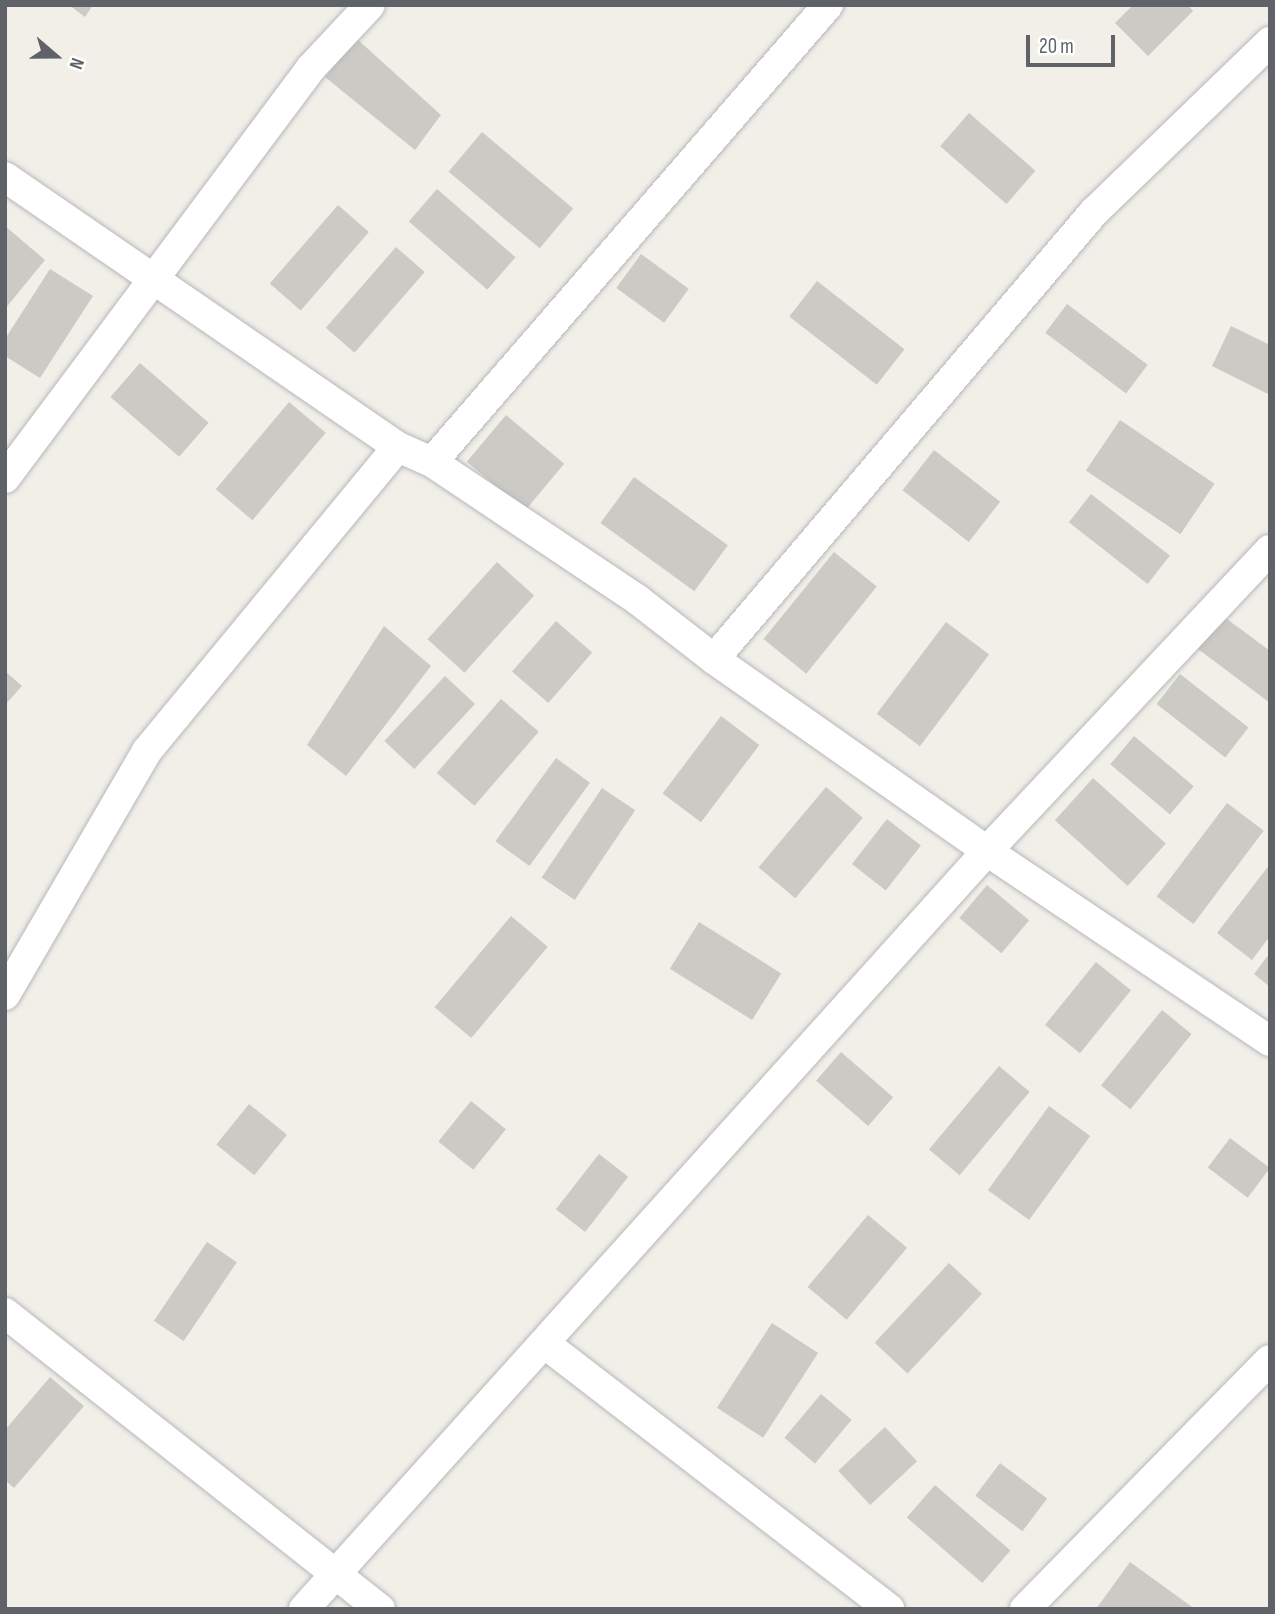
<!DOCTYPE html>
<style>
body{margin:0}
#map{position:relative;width:1275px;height:1614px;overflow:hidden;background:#f1efe8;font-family:"Sofia Sans Condensed",sans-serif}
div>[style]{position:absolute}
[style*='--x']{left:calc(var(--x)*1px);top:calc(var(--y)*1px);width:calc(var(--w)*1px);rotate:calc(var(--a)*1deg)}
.building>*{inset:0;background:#cccac5;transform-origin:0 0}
.roads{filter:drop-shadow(0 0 2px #b5b8bc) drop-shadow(0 0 2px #b5b8bc)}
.street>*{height:30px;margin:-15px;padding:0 15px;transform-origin:15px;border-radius:15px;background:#fff}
span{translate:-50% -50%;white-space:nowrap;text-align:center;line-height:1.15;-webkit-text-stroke:6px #fff;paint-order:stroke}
.frame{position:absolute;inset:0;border:7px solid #5f6368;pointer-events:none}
.north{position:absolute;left:21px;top:21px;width:70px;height:70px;-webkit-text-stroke:5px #fff;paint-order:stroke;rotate:110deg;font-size:19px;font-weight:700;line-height:28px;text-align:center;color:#5f6368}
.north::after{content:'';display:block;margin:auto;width:24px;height:32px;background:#5f6368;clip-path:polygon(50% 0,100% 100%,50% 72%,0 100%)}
.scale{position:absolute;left:1026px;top:35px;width:89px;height:32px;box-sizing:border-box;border:4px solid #5f6368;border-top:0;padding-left:9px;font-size:21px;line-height:24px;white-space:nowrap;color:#5f6368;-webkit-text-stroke:5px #fff;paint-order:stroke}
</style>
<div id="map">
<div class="building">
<i style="clip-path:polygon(69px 5px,93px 5px,85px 17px)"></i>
<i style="clip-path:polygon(1133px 5px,1188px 5px,1193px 11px,1148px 56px,1115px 23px)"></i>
<i style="clip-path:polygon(357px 39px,441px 115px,415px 150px,325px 77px)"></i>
<i style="left:969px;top:113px;width:88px;height:44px;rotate:41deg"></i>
<i style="left:482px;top:132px;width:119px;height:52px;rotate:40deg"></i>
<i style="left:437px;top:189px;width:104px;height:43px;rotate:41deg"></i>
<i style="left:338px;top:205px;width:41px;height:104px;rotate:41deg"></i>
<i style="clip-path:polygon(5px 226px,45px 260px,5px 309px)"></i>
<i style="left:396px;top:247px;width:38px;height:107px;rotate:41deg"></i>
<i style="left:641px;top:254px;width:59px;height:42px;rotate:36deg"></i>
<i style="clip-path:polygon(50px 269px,93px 296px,40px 378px,5px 356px,5px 339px)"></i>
<i style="left:817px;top:281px;width:111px;height:45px;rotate:38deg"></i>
<i style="left:1067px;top:304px;width:101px;height:36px;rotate:37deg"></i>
<i style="clip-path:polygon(1231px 326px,1270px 345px,1270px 395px,1212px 366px)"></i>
<i style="left:140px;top:363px;width:91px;height:45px;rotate:41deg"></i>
<i style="left:289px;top:402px;width:48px;height:114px;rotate:40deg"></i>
<i style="left:506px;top:415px;width:76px;height:61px;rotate:40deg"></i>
<i style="left:1120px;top:420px;width:114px;height:61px;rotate:34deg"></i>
<i style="left:934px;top:450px;width:84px;height:51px;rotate:38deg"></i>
<i style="left:634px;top:477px;width:116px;height:57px;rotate:36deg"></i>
<i style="left:1091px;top:494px;width:100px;height:36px;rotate:38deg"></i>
<i style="left:834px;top:552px;width:55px;height:112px;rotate:39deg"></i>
<i style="left:497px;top:562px;width:50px;height:104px;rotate:42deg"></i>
<i style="clip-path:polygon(1219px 613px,1270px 651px,1270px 703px,1194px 646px)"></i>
<i style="left:556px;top:621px;width:48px;height:67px;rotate:41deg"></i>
<i style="left:946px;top:622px;width:54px;height:115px;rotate:37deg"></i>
<i style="clip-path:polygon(384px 626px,431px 666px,346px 776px,307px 745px)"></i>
<i style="clip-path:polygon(5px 671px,22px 686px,5px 705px)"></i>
<i style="left:1180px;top:674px;width:87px;height:38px;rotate:38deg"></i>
<i style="left:445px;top:676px;width:41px;height:89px;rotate:43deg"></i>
<i style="left:501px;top:699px;width:50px;height:98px;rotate:41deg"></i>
<i style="left:721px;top:716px;width:48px;height:97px;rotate:37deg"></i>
<i style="left:1134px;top:736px;width:78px;height:37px;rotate:40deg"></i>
<i style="left:556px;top:758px;width:42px;height:103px;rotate:36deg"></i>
<i style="left:1093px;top:778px;width:98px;height:57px;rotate:42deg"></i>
<i style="left:826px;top:787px;width:48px;height:105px;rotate:40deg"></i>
<i style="left:602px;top:788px;width:40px;height:108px;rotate:34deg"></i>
<i style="left:1227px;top:803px;width:46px;height:117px;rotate:37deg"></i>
<i style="left:887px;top:819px;width:43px;height:57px;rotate:38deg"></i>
<i style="clip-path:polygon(1270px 864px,1270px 936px,1252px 960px,1217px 933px)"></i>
<i style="left:987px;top:885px;width:55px;height:43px;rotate:40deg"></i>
<i style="left:511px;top:916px;width:48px;height:119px;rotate:40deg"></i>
<i style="left:699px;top:922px;width:97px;height:55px;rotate:32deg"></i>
<i style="clip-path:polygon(1270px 953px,1270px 987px,1254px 974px)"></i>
<i style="left:1096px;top:962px;width:45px;height:81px;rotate:39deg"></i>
<i style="left:1162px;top:1010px;width:38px;height:97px;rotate:39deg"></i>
<i style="left:841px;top:1052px;width:69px;height:38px;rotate:41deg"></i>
<i style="left:999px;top:1066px;width:40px;height:109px;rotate:40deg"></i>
<i style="left:471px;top:1101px;width:45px;height:52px;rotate:39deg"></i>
<i style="left:249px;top:1104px;width:49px;height:52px;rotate:39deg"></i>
<i style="left:1049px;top:1106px;width:51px;height:104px;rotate:36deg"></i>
<i style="left:1230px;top:1138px;width:50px;height:37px;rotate:37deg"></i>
<i style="left:599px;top:1154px;width:37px;height:70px;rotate:38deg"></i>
<i style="left:868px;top:1215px;width:51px;height:94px;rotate:40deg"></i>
<i style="left:207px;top:1242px;width:36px;height:95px;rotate:34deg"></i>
<i style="left:949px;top:1263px;width:45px;height:109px;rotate:43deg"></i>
<i style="left:772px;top:1323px;width:55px;height:101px;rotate:33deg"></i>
<i style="clip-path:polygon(50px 1377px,84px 1406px,14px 1488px,5px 1480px,5px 1430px)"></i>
<i style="left:821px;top:1394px;width:40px;height:57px;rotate:40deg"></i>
<i style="left:885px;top:1427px;width:47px;height:64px;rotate:47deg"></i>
<i style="left:1000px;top:1463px;width:59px;height:41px;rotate:37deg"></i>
<i style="left:935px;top:1485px;width:100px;height:43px;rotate:41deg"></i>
<i style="clip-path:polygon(1130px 1562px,1195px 1609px,1096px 1609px)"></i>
</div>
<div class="roads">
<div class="street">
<i style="--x:5;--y:177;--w:477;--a:34.5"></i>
<i style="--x:398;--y:447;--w:37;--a:24"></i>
<i style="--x:432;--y:462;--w:248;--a:33.8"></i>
<i style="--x:638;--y:600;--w:96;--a:37.8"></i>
<i style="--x:714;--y:659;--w:334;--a:35.1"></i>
<i style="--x:987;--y:851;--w:341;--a:33.9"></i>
<i style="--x:432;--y:462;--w:605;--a:-49.09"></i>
<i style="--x:5;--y:478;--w:512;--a:-53.26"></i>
<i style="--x:311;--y:68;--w:86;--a:-46.9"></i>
<i style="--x:714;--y:659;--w:587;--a:-49.63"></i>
<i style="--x:1094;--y:212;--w:245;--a:-44"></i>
<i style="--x:5;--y:995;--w:282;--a:-59.8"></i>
<i style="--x:147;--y:751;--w:394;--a:-50.5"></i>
<i style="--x:5;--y:1313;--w:478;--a:38.3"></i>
<i style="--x:544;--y:1343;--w:436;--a:37.6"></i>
<i style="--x:304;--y:1609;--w:1020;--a:-47.98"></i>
<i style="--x:987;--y:851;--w:413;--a:-46.8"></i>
<i style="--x:1025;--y:1609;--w:349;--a:-45.5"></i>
</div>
</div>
<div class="frame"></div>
<div class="north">N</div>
<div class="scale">20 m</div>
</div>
